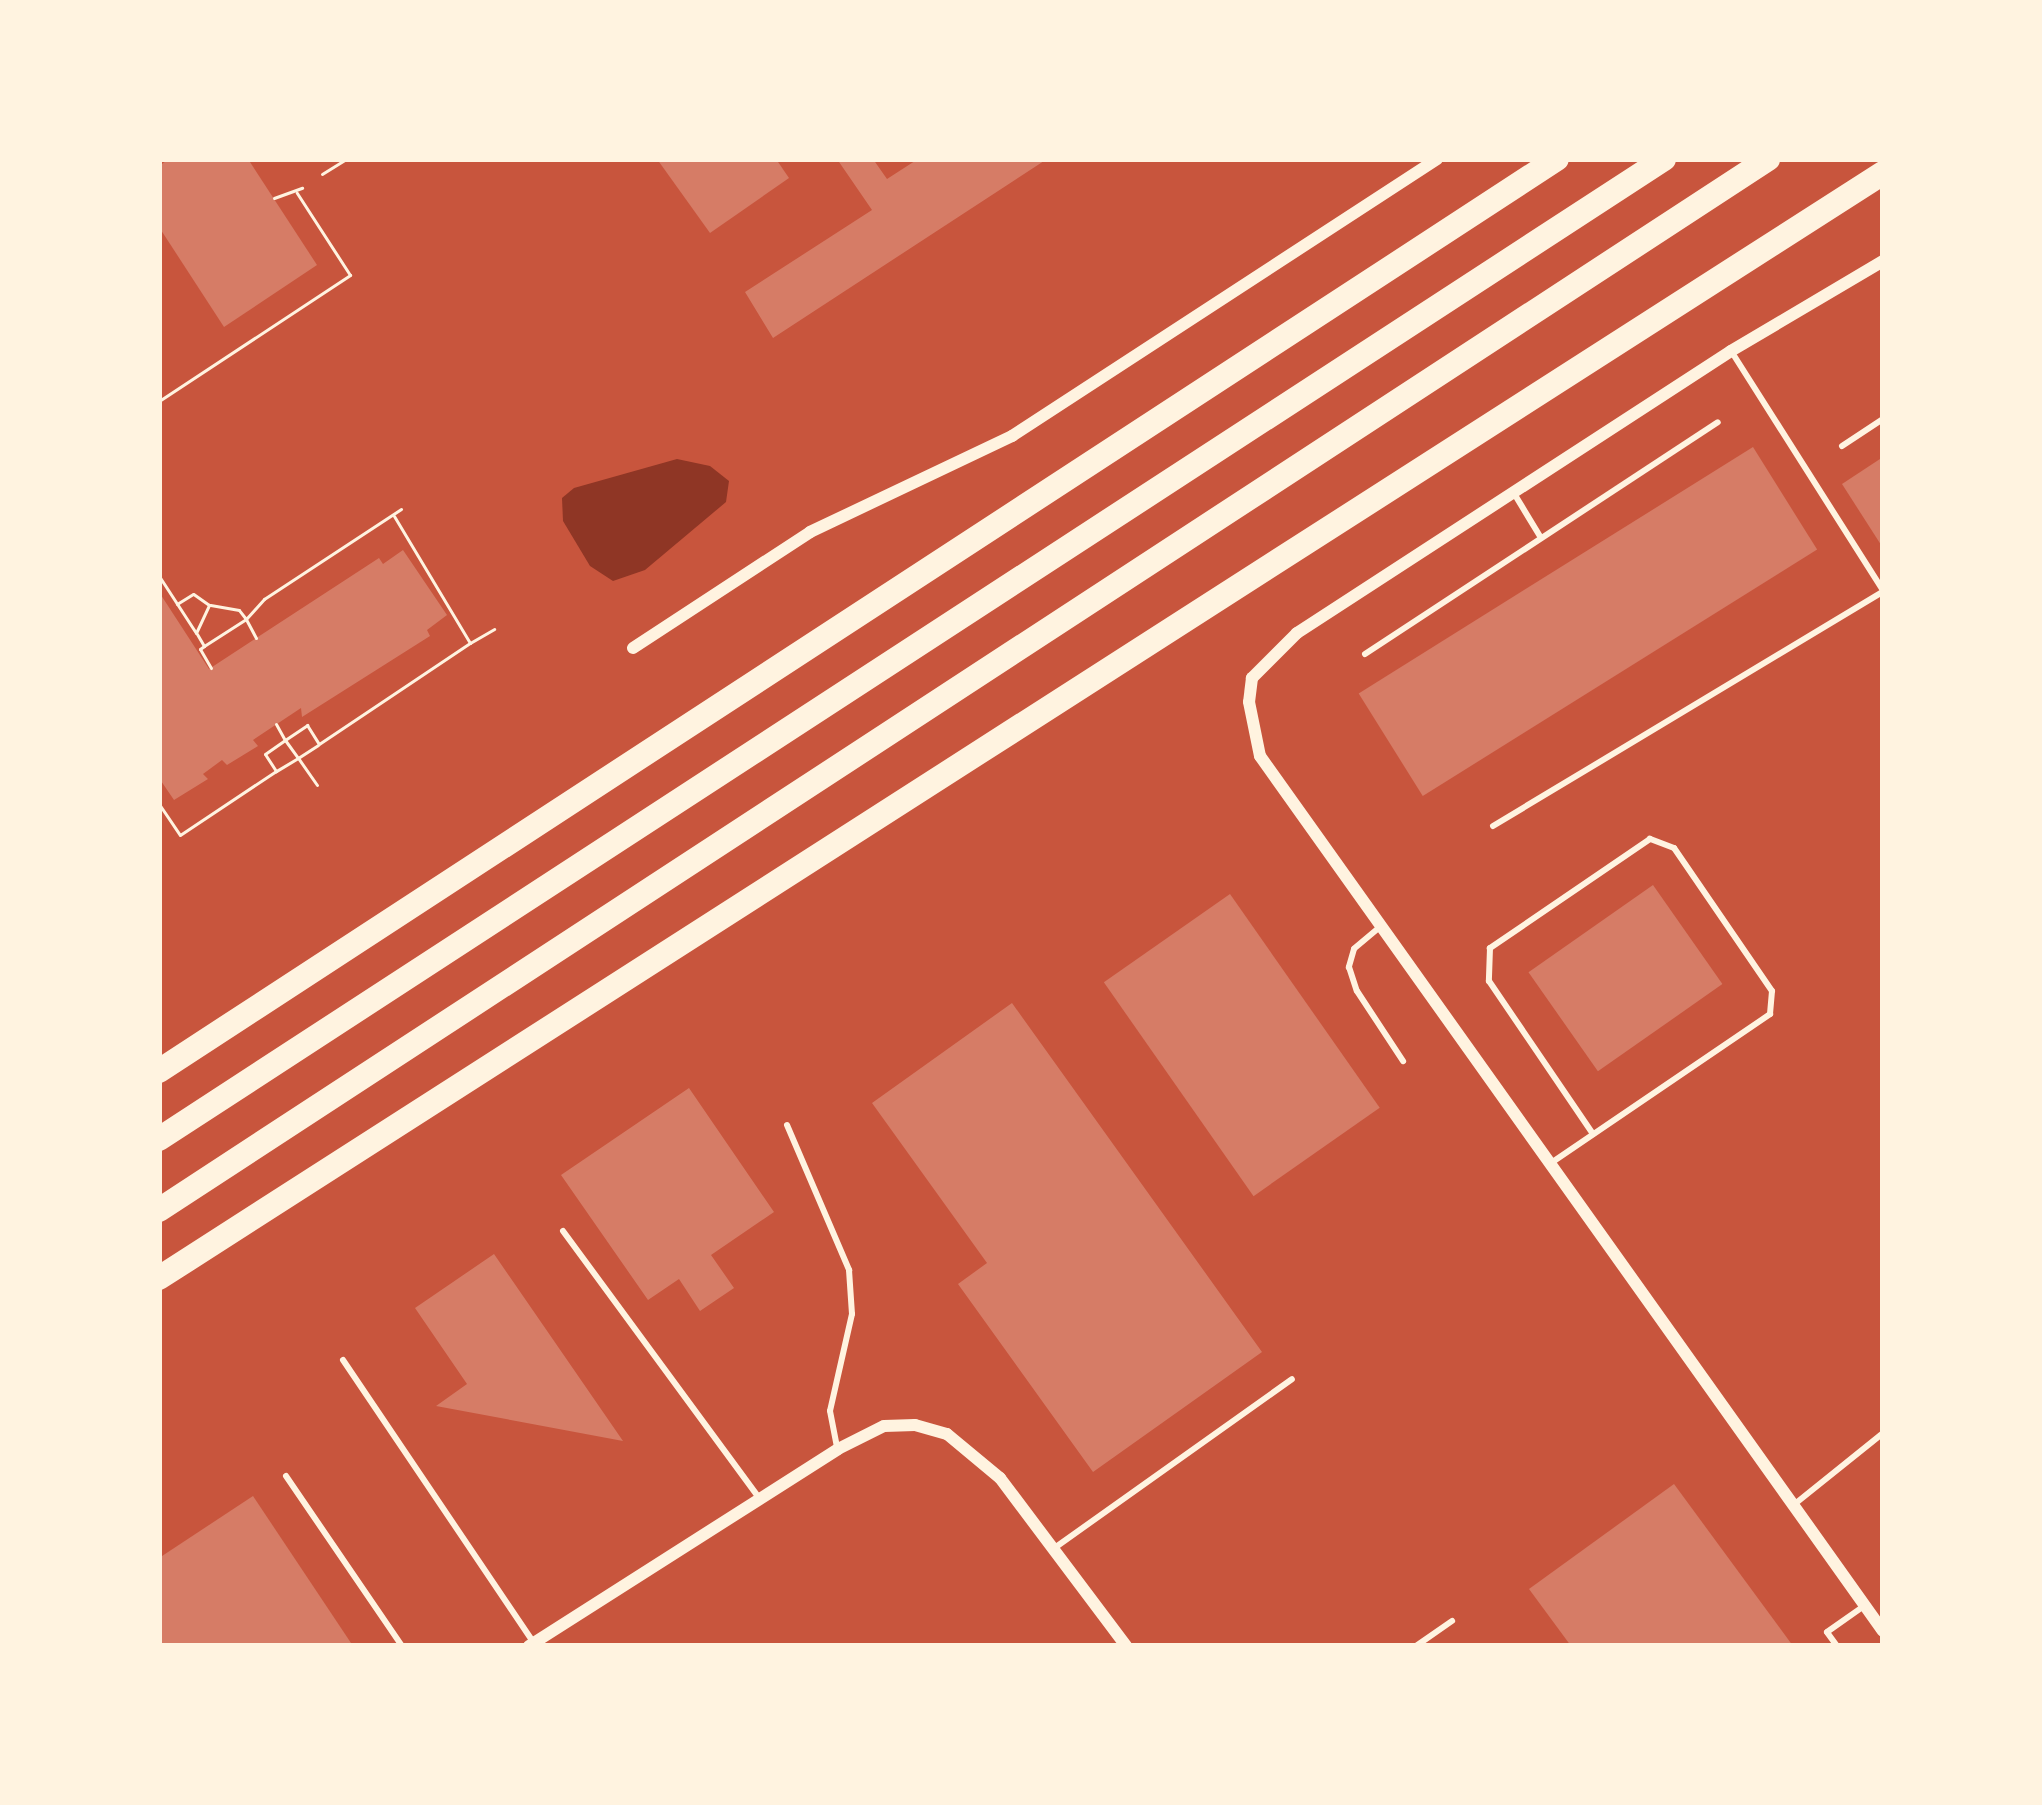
<!DOCTYPE html>
<style>
body{margin:0}
#map{position:relative;width:2042px;height:1805px;overflow:hidden;background:#c8553d;font-family:"Exo 2",sans-serif}
div>[style]{position:absolute}
[style*='--x']{left:calc(var(--x)*1px);top:calc(var(--y)*1px);width:calc(var(--w)*1px);rotate:calc(var(--a)*1deg)}
.water>*{inset:0;background:#8f3625}
.building>*{inset:0;background:#d67c66;transform-origin:0 0}
.path>*{height:3px;margin:-1.5px;padding:0 1.5px;transform-origin:1.5px;border-radius:1.5px;background:#fff3e0}
.service>*{height:6px;margin:-3px;padding:0 3px;transform-origin:3px;border-radius:3px;background:#fff3e0}
.minor>*{height:12px;margin:-6px;padding:0 6px;transform-origin:6px;border-radius:6px;background:#fff3e0}
.motorway>*{height:24px;margin:-12px;padding:0 12px;transform-origin:12px;border-radius:12px;background:#fff3e0}
span{translate:-50% -50%;white-space:nowrap;text-align:center;line-height:1.15;-webkit-text-stroke:9px #fff3e0;paint-order:stroke}
.frame{position:absolute;inset:0;border:162px solid #fff3e0;pointer-events:none}
</style>
<div id="map">
<div class="water">
<i style="clip-path:polygon(677px 459px,710px 466px,729px 481px,726px 502px,645px 570px,613px 581px,590px 566px,563px 521px,562px 498px,574px 488px)"></i>
</div>
<div class="building">
<i style="clip-path:polygon(169px 159px,248px 159px,317px 265px,224px 327px,159px 227px,159px 166px)"></i>
<i style="clip-path:polygon(657px 159px,776px 159px,789px 178px,710px 233px)"></i>
<i style="clip-path:polygon(837px 159px,873px 159px,887px 179px,918px 159px,1047px 159px,773px 338px,745px 292px,872px 210px)"></i>
<i style="left:1753px;top:447px;width:121px;height:465px;rotate:58deg"></i>
<i style="clip-path:polygon(1883px 457px,1883px 548px,1842px 484px)"></i>
<i style="clip-path:polygon(403px 550px,447px 615px,427px 630px,430px 636px,302px 717px,301px 708px,253px 740px,258px 746px,227px 765px,222px 760px,203px 774px,208px 779px,174px 800px,159px 778px,159px 592px,209px 669px,379px 558px,383px 564px)"></i>
<i style="left:1653px;top:885px;width:121px;height:152px;rotate:55deg"></i>
<i style="left:1230px;top:894px;width:261px;height:154px;rotate:55deg"></i>
<i style="clip-path:polygon(1012px 1003px,1262px 1352px,1093px 1472px,958px 1284px,987px 1263px,872px 1103px)"></i>
<i style="clip-path:polygon(689px 1088px,774px 1212px,711px 1255px,734px 1288px,700px 1311px,679px 1279px,648px 1300px,561px 1175px)"></i>
<i style="clip-path:polygon(494px 1254px,623px 1441px,436px 1406px,467px 1384px,415px 1308px)"></i>
<i style="clip-path:polygon(1674px 1484px,1793px 1646px,1571px 1646px,1529px 1589px)"></i>
<i style="clip-path:polygon(253px 1496px,353px 1646px,159px 1646px,159px 1558px)"></i>
</div>
<div class="path">
<i style="--x:322;--y:174;--w:28;--a:-32"></i>
<i style="--x:274;--y:198;--w:30;--a:-20"></i>
<i style="--x:159;--y:401;--w:229;--a:-33.4"></i>
<i style="--x:350;--y:275;--w:98;--a:-122.9"></i>
<i style="--x:394;--y:516;--w:148;--a:59.1"></i>
<i style="--x:470;--y:643;--w:28;--a:-30"></i>
<i style="--x:159;--y:576;--w:68;--a:57"></i>
<i style="--x:196;--y:633;--w:31;--a:-65"></i>
<i style="--x:209;--y:605;--w:19;--a:-145"></i>
<i style="--x:193;--y:594;--w:19;--a:148"></i>
<i style="--x:197;--y:634;--w:14;--a:60"></i>
<i style="--x:204;--y:646;--w:50;--a:-32.7"></i>
<i style="--x:246;--y:619;--w:11;--a:-128"></i>
<i style="--x:239;--y:610;--w:29;--a:-170"></i>
<i style="--x:256;--y:638;--w:21;--a:-118"></i>
<i style="--x:246;--y:619;--w:27;--a:-48"></i>
<i style="--x:264;--y:599;--w:164;--a:-33.3"></i>
<i style="--x:204;--y:646;--w:5;--a:143"></i>
<i style="--x:200;--y:649;--w:22;--a:60"></i>
<i style="--x:276;--y:724;--w:18;--a:61"></i>
<i style="--x:285;--y:740;--w:27;--a:-34"></i>
<i style="--x:307;--y:725;--w:22;--a:58"></i>
<i style="--x:319;--y:744;--w:182;--a:-33.8"></i>
<i style="--x:285;--y:740;--w:22;--a:54"></i>
<i style="--x:298;--y:758;--w:26;--a:149"></i>
<i style="--x:276;--y:771;--w:20;--a:-123"></i>
<i style="--x:265;--y:754;--w:24;--a:-35"></i>
<i style="--x:317;--y:785;--w:33;--a:-125"></i>
<i style="--x:298;--y:758;--w:24;--a:-33"></i>
<i style="--x:159;--y:804;--w:37;--a:56"></i>
<i style="--x:180;--y:835;--w:115;--a:-33.7"></i>
</div>
<div class="service">
<i style="--x:1733;--y:354;--w:280;--a:57.6"></i>
<i style="--x:1842;--y:446;--w:49;--a:-33.4"></i>
<i style="--x:1515;--y:495;--w:50;--a:58.8"></i>
<i style="--x:1365;--y:654;--w:422;--a:-33.3"></i>
<i style="--x:1493;--y:826;--w:455;--a:-31"></i>
<i style="--x:1381;--y:926;--w:35;--a:140"></i>
<i style="--x:1354;--y:949;--w:19;--a:106"></i>
<i style="--x:1349;--y:967;--w:25;--a:72"></i>
<i style="--x:1357;--y:991;--w:84;--a:56.7"></i>
<i style="--x:787;--y:1125;--w:158;--a:66.8"></i>
<i style="--x:849;--y:1270;--w:44;--a:86.1"></i>
<i style="--x:852;--y:1314;--w:99;--a:102.8"></i>
<i style="--x:830;--y:1411;--w:36;--a:79"></i>
<i style="--x:1551;--y:1163;--w:265;--a:-34.2"></i>
<i style="--x:1770;--y:1014;--w:23;--a:-85"></i>
<i style="--x:1772;--y:991;--w:173;--a:-124.4"></i>
<i style="--x:1674;--y:848;--w:26;--a:-159"></i>
<i style="--x:1650;--y:839;--w:194;--a:145.7"></i>
<i style="--x:1490;--y:948;--w:33;--a:92"></i>
<i style="--x:1489;--y:981;--w:185;--a:55.8"></i>
<i style="--x:563;--y:1231;--w:329;--a:53.7"></i>
<i style="--x:343;--y:1360;--w:338;--a:56"></i>
<i style="--x:286;--y:1476;--w:206;--a:55.7"></i>
<i style="--x:1796;--y:1503;--w:112;--a:-38.8"></i>
<i style="--x:1053;--y:1549;--w:293;--a:-35.4"></i>
<i style="--x:1416;--y:1646;--w:44;--a:-34.8"></i>
<i style="--x:1837;--y:1646;--w:17;--a:-126"></i>
<i style="--x:1827;--y:1632;--w:45;--a:-35.1"></i>
</div>
<div class="minor">
<i style="--x:1883;--y:261;--w:177;--a:149.4"></i>
<i style="--x:1731;--y:351;--w:518;--a:146.99"></i>
<i style="--x:1297;--y:633;--w:64;--a:135"></i>
<i style="--x:1252;--y:678;--w:24;--a:97"></i>
<i style="--x:1249;--y:702;--w:55;--a:78.5"></i>
<i style="--x:1260;--y:756;--w:1074;--a:54.55"></i>
<i style="--x:633;--y:648;--w:212;--a:-33.2"></i>
<i style="--x:810;--y:532;--w:224;--a:-25.4"></i>
<i style="--x:1012;--y:436;--w:507;--a:-33.09"></i>
<i style="--x:529;--y:1646;--w:366;--a:-32.5"></i>
<i style="--x:838;--y:1449;--w:51;--a:-26.6"></i>
<i style="--x:884;--y:1426;--w:31;--a:-2"></i>
<i style="--x:915;--y:1425;--w:33;--a:16"></i>
<i style="--x:947;--y:1434;--w:69;--a:39.7"></i>
<i style="--x:1000;--y:1478;--w:210;--a:53.1"></i>
</div>
<div class="motorway">
<i style="--x:159;--y:1071;--w:1669;--a:-33.12"></i>
<i style="--x:159;--y:1139;--w:1796;--a:-33.07"></i>
<i style="--x:159;--y:1210;--w:1922;--a:-33.15"></i>
<i style="--x:159;--y:1278;--w:2048;--a:-32.66"></i>
</div>
<div class="frame"></div>
</div>
